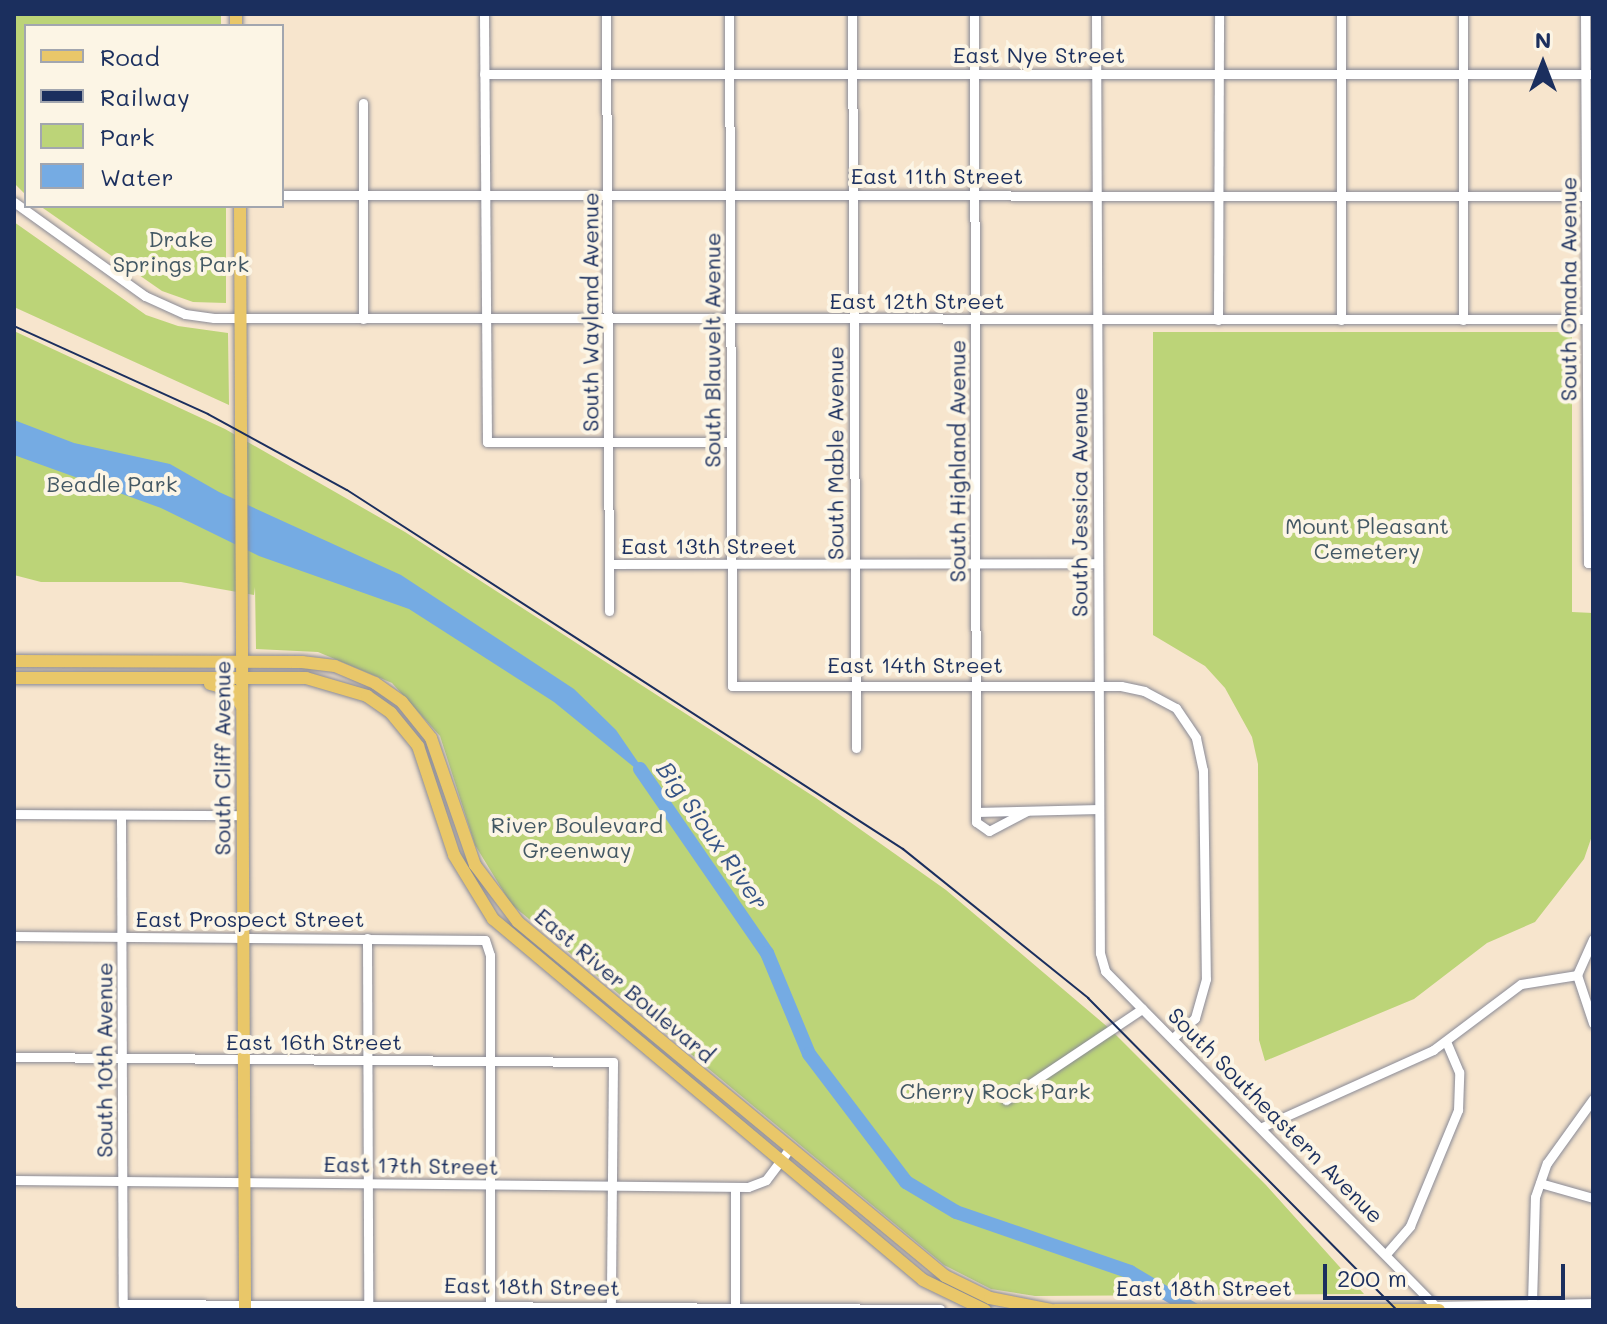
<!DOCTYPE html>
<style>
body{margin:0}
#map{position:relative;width:1607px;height:1324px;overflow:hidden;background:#f7e5cd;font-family:Mali,sans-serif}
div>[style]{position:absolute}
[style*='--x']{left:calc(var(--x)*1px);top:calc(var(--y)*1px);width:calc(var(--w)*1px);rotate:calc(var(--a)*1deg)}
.green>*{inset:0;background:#bcd478}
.water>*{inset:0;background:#75abe3}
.river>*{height:14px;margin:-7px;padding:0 7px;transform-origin:7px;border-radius:7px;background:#75abe3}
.roads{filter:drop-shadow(0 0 2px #898a96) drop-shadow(0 0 2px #898a96)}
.minor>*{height:9px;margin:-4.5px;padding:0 4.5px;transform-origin:4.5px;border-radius:4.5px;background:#fff}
.major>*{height:12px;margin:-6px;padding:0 6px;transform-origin:6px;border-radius:6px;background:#e9c769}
.rail>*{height:2px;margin:-1px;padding:0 1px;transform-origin:1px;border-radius:1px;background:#1b2f5e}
span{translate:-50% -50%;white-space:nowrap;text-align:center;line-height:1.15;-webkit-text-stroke:8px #fcf5e5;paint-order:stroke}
.street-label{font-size:22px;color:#1b2f5e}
.park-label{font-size:22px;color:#435864}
.water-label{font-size:24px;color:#365486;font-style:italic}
.frame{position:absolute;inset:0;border:16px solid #1b2f5e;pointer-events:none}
.legend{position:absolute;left:24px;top:24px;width:260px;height:184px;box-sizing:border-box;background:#fcf5e5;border:2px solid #a2a6af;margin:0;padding:10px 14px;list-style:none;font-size:24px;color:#1b2f5e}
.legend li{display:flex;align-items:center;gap:16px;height:40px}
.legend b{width:40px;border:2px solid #a2a6af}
.north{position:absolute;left:1503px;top:24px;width:80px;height:80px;-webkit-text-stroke:6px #fcf5e5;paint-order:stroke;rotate:0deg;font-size:22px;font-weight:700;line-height:32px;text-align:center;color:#1b2f5e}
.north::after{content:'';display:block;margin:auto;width:28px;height:36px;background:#1b2f5e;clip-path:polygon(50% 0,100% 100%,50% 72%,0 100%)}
.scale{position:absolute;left:1323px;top:1264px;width:242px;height:36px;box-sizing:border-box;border:4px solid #1b2f5e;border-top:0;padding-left:10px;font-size:24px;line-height:28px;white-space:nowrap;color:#1b2f5e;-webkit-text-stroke:6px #fcf5e5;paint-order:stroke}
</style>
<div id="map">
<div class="green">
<i style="clip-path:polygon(14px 14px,221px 14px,221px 26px,26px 26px,26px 195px,14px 183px)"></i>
<i style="clip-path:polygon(40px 206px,226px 206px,226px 303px,193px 302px,162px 291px)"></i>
<i style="clip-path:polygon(14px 222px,146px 315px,178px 326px,228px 333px,229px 405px,14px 307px)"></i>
<i style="clip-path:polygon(14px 331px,225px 429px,405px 532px,816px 798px,946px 890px,1110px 1029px,1266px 1185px,1364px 1294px,1035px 1296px,991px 1289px,944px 1265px,511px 904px,475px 845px,440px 736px,392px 683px,318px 652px,256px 649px,255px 587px,254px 595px,181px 582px,41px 582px,14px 575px)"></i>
<i style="clip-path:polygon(1153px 332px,1572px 332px,1572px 612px,1593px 613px,1593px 833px,1584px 859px,1535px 922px,1487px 943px,1414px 999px,1265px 1061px,1259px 1040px,1258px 764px,1252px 737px,1225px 688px,1205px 666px,1153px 635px)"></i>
</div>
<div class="water">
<i style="clip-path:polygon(14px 420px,74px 443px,170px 464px,219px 492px,401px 575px,574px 689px,616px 730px,651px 781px,554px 702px,409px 609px,259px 556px,161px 508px,14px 455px)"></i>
</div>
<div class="river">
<i style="--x:640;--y:769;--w:224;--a:55.4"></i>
<i style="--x:767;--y:953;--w:109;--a:67.4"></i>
<i style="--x:809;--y:1054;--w:161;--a:52.8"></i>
<i style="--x:906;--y:1182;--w:58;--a:31"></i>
<i style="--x:956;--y:1212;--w:184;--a:19"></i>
<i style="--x:1130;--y:1272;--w:74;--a:30.7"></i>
</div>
<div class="roads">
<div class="minor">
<i style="--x:484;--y:14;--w:428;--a:89.6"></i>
<i style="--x:487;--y:442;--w:244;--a:0"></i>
<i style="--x:606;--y:14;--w:597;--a:89.71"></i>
<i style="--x:729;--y:14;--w:672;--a:89.74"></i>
<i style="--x:732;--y:686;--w:389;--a:0"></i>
<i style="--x:1121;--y:686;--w:24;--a:12"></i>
<i style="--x:1144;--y:691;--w:36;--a:28"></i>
<i style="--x:1176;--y:708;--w:36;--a:56"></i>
<i style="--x:1196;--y:738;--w:33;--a:78"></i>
<i style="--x:1203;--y:770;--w:209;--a:89.2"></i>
<i style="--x:1206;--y:979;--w:41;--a:105.8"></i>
<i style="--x:1195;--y:1018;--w:30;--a:138"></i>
<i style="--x:852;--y:14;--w:734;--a:89.69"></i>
<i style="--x:974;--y:14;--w:798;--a:89.86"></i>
<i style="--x:1096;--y:14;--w:939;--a:89.76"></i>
<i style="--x:1100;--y:953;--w:19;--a:74"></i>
<i style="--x:1105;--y:971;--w:470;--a:45.4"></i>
<i style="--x:1435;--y:1306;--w:158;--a:-1.1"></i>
<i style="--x:1585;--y:14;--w:549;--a:89.69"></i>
<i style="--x:1588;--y:563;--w:5;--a:0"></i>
<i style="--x:484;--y:74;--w:1109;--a:0"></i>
<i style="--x:363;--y:103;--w:216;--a:90"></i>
<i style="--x:282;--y:195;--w:1311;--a:0.04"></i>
<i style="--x:14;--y:202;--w:161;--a:35.7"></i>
<i style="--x:145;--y:296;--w:44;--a:24.2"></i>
<i style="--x:185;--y:314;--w:29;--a:8"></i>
<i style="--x:214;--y:318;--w:1379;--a:0.04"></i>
<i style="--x:1218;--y:320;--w:306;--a:-89.8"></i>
<i style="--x:1341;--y:320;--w:306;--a:-90"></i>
<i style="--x:1463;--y:320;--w:306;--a:-90"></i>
<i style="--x:609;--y:564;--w:488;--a:-0.1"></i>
<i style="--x:1027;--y:811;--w:43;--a:152.2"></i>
<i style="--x:989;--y:831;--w:16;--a:-145"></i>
<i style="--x:976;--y:822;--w:10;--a:-90"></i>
<i style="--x:976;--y:812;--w:123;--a:-1.4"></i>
<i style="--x:14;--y:814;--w:229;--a:0.3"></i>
<i style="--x:121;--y:815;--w:489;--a:89.8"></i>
<i style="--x:123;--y:1304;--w:817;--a:0.35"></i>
<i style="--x:14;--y:936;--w:471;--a:0.5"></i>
<i style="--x:485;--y:940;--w:16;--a:72"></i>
<i style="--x:490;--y:955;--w:355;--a:90"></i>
<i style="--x:367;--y:938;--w:372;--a:89.8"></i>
<i style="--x:1593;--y:939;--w:39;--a:114"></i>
<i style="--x:1577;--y:975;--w:51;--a:71.6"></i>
<i style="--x:14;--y:1057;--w:599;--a:0.48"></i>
<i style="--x:613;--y:1062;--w:248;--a:90.5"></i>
<i style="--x:1006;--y:1100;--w:164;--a:-33.8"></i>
<i style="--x:1262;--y:1127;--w:188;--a:-24.2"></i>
<i style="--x:1433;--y:1050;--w:110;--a:-36.9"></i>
<i style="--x:1521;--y:984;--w:57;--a:-9.1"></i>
<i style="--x:14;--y:1180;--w:734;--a:0.55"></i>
<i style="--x:748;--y:1187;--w:19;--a:-21"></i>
<i style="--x:766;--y:1180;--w:40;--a:-53"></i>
<i style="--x:1540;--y:1183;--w:55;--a:15.8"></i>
<i style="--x:1386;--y:1254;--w:37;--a:-49"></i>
<i style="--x:1410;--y:1226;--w:126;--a:-67.5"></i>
<i style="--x:1458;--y:1110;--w:38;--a:-88"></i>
<i style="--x:1459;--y:1072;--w:33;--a:-113"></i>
<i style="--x:1532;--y:1303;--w:106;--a:-88.4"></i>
<i style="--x:1535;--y:1197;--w:36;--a:-71"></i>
<i style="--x:1547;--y:1163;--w:79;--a:-54.3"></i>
<i style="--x:735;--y:1310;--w:123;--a:-90"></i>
</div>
<div class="major">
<i style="--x:236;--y:14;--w:12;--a:90"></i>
<i style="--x:240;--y:206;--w:1104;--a:89.74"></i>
<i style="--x:14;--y:661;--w:288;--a:0.2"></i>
<i style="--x:302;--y:662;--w:33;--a:7"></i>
<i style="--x:335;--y:666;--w:43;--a:23"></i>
<i style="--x:375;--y:683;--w:33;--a:35"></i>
<i style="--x:402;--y:702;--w:46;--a:51.1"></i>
<i style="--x:431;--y:738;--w:134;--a:70.9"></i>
<i style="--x:475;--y:865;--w:71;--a:53"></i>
<i style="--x:518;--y:922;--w:555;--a:39.66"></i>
<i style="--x:945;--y:1276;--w:50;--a:26.1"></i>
<i style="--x:990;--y:1298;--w:62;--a:11.1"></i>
<i style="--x:14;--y:678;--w:292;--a:0"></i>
<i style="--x:306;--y:678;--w:64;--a:16.4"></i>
<i style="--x:367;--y:696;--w:29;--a:35"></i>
<i style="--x:391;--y:713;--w:43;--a:50.7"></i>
<i style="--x:418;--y:746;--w:115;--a:71.7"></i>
<i style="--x:454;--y:855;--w:75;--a:58.6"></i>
<i style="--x:493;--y:919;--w:561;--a:40.01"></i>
<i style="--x:923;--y:1280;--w:69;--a:25.8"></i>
<i style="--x:210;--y:684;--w:23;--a:15"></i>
<i style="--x:232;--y:690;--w:17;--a:59"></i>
<i style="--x:1055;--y:1310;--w:384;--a:0"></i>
</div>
</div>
<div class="rail">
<i style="--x:14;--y:326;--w:213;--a:24.4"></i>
<i style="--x:208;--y:414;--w:158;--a:28.7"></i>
<i style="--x:347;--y:490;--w:662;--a:32.85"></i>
<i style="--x:903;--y:849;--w:238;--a:38.8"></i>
<i style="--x:1088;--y:998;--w:439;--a:45.3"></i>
<i style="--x:14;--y:1305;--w:6;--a:51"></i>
</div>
<div class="street-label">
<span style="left:1039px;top:55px">East Nye Street</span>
<span style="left:937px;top:176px">East 11th Street</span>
<span style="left:1568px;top:289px;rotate:-90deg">South Omaha Avenue</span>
<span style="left:917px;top:301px">East 12th Street</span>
<span style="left:590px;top:312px;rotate:-90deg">South Wayland Avenue</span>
<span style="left:712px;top:350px;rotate:-90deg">South Blauvelt Avenue</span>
<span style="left:835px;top:453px;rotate:-90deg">South Mable Avenue</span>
<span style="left:957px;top:461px;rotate:-90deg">South Highland Avenue</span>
<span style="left:1079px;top:502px;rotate:-90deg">South Jessica Avenue</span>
<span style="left:709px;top:546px">East 13th Street</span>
<span style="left:915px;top:665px">East 14th Street</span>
<span style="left:222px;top:758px;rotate:-90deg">South Cliff Avenue</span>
<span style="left:250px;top:919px">East Prospect Street</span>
<span style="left:625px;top:985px;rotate:40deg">East River Boulevard</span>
<span style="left:314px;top:1042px">East 16th Street</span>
<span style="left:104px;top:1060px;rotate:-90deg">South 10th Avenue</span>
<span style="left:1276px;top:1115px;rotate:45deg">South Southeastern Avenue</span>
<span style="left:411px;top:1165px;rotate:1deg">East 17th Street</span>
<span style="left:532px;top:1286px;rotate:1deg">East 18th Street</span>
<span style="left:1204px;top:1288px">East 18th Street</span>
</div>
<div class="park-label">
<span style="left:181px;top:251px">Drake<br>Springs Park</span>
<span style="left:112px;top:484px">Beadle Park</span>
<span style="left:1367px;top:538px">Mount Pleasant<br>Cemetery</span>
<span style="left:577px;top:837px">River Boulevard<br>Greenway</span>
<span style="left:995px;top:1091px">Cherry Rock Park</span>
</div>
<div class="water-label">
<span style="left:713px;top:835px;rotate:55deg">Big Sioux River</span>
</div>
<div class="frame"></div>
<ul class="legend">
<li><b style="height:10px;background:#e9c769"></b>Road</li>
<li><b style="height:10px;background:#1b2f5e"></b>Railway</li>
<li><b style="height:22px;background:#bcd478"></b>Park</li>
<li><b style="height:22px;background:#75abe3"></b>Water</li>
</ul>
<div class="north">N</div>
<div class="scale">200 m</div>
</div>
